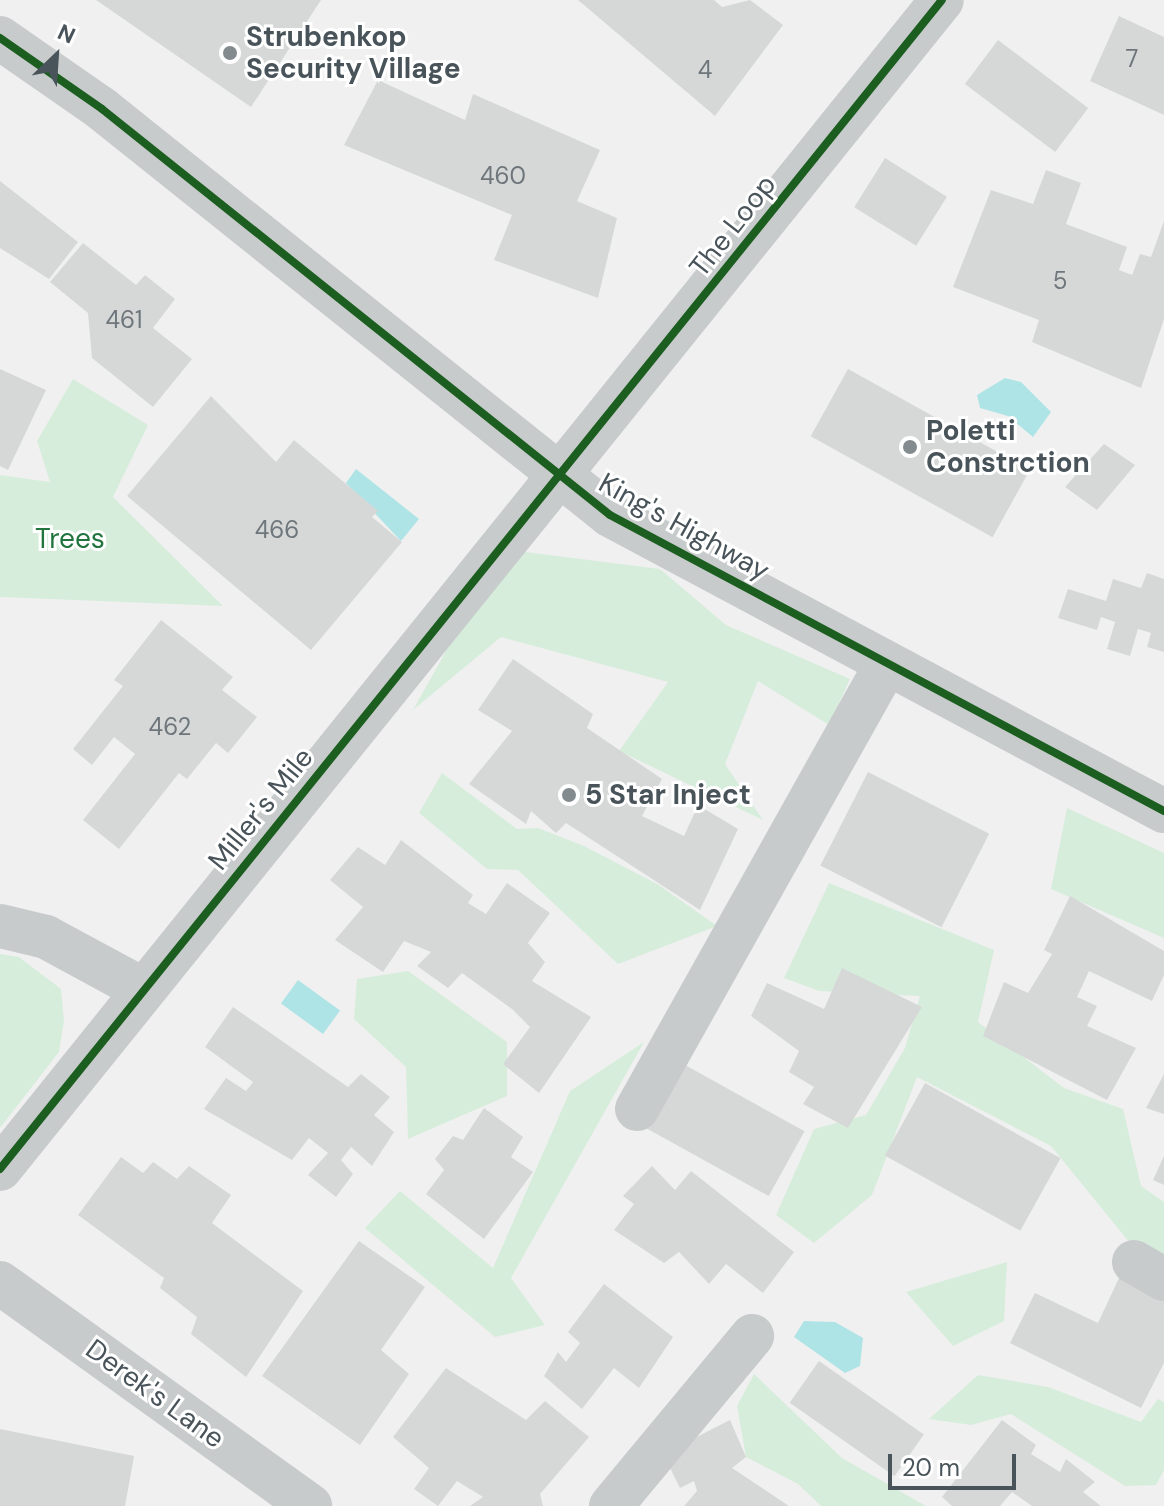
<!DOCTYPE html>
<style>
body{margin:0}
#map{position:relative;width:1164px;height:1506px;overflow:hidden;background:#f0f0f0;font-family:"DM Sans",sans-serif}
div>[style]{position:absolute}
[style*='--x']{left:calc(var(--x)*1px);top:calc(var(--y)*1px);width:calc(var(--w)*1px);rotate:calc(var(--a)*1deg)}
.green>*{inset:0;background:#d7eddc}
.water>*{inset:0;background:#afe4e6;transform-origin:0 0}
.building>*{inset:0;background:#d6d8d8;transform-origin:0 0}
.minor>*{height:44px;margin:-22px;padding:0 22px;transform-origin:22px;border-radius:22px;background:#c8cbcb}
.cycleway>*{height:8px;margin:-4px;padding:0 4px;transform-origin:4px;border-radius:4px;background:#1b5e20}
.dots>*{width:22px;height:22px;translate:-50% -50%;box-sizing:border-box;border:4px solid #fff;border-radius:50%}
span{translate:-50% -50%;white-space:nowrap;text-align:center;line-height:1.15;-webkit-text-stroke:6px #fff;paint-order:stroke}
.number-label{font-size:24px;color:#6e767b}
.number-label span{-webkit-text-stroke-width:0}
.poi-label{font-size:28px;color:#49545a;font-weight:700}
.left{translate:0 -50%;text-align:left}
.street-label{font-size:28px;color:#49545a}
.park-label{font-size:28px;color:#21743d}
.north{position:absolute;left:16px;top:16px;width:80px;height:80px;-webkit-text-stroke:6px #fff;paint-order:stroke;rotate:25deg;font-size:22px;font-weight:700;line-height:32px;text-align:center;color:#49545a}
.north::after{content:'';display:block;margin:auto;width:28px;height:36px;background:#49545a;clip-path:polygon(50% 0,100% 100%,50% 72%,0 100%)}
.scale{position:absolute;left:888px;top:1454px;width:128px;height:36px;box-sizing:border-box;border:4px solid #49545a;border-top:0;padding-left:10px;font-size:24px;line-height:28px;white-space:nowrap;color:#49545a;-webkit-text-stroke:6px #fff;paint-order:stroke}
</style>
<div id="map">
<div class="green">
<i style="clip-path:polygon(73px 379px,148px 425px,113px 497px,223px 606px,0 597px,0 475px,50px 482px,37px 441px)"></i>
<i style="clip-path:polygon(503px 549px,660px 569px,726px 625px,850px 679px,829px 725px,758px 681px,725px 764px,763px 820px,619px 751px,668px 682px,501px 637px,413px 710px)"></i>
<i style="clip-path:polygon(442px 773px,517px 829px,538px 828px,584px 846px,659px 885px,717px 926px,618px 964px,518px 870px,487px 869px,419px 813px)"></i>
<i style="clip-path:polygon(1067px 808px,1164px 853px,1164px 938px,1051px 889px)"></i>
<i style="clip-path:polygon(829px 883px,994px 950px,978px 1022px,1064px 1088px,1123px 1109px,1141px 1186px,1164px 1202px,1164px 1261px,1134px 1248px,1051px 1146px,917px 1077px,872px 1195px,814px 1243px,776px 1215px,814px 1129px,866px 1115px,905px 1048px,920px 996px,819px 991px,784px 978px)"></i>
<i style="clip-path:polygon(0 954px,19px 957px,61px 989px,64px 1021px,59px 1052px,0 1128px)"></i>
<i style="clip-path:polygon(408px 971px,507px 1042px,507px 1096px,408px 1139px,406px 1067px,354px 1019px,357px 979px)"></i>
<i style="clip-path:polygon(644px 1042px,511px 1278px,545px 1325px,495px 1337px,365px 1228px,400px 1191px,493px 1268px,570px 1091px)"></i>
<i style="clip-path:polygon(1007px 1262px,1004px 1321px,953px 1346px,906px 1292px)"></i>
<i style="clip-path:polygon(754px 1374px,842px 1458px,926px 1506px,821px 1506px,798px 1484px,746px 1457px,737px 1406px)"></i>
<i style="clip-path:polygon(978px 1375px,1048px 1387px,1141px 1422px,1158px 1399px,1164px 1402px,1164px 1470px,1156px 1485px,1125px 1486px,1011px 1414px,971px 1425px,929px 1419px)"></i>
</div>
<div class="water">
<i style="clip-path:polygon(1005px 378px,1021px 382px,1051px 412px,1033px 437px,1008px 416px,980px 408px,977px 395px)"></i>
<i style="clip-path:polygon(356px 469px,419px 519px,401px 541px,346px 483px)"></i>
<i style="left:298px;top:980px;width:52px;height:29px;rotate:36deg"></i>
<i style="clip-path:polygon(804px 1321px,835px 1322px,863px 1338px,860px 1366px,845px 1373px,794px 1337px)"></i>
</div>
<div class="building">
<i style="clip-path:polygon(96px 0,321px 0,251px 107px)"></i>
<i style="clip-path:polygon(578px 0,714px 0,722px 7px,750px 0,783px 25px,715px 116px)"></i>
<i style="clip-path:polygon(1119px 16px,1164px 37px,1164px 115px,1090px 81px)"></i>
<i style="left:998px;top:40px;width:113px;height:55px;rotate:37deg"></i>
<i style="clip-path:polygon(378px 80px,465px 120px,473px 94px,600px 150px,577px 201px,617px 218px,598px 298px,494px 260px,512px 215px,344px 145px)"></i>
<i style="left:885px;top:158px;width:73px;height:58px;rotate:32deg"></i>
<i style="clip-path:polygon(1046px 170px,1081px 183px,1066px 224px,1127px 247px,1119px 270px,1132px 275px,1140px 254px,1151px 257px,1164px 221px,1164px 319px,1141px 388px,1032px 342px,1039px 320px,953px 287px,991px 190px,1033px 204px)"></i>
<i style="clip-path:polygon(0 181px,78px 242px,49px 279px,0 248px)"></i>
<i style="clip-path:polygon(83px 243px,136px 285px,145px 275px,175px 299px,153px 328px,192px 359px,153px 407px,92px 358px,88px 313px,50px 282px)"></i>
<i style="clip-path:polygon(0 369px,46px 390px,8px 470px,0 466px)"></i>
<i style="left:848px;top:369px;width:208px;height:77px;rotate:29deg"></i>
<i style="clip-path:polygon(211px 396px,276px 462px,294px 440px,378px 511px,372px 517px,402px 542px,311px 650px,127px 496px)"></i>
<i style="clip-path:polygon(1104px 444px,1135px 465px,1097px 510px,1065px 487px)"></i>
<i style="clip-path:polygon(1147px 573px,1164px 579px,1164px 652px,1147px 647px,1151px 633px,1138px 629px,1130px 656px,1107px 649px,1115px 622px,1101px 617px,1097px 630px,1058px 618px,1068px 589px,1106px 601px,1113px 579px,1141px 588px)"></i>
<i style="clip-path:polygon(161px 620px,233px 677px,222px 690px,257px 717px,228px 753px,216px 743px,187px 779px,179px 773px,119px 849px,83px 820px,135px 754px,114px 737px,92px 765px,73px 749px,123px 686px,114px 680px)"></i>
<i style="clip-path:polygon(513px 659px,593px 714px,587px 728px,662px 779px,642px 816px,684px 836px,698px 805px,738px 829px,700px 910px,566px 823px,556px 833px,531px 811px,526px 824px,469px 784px,512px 731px,478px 710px)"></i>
<i style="left:868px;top:772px;width:136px;height:105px;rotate:27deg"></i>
<i style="clip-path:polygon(401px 840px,473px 895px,468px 903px,486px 914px,507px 883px,550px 913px,528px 943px,545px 962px,532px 981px,591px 1017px,539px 1093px,503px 1064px,530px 1027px,512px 1009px,462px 973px,448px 988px,417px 966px,431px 952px,404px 941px,383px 972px,335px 940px,363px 907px,330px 880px,358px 847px,385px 865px)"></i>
<i style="clip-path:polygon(1070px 896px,1164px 951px,1164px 975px,1152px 1001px,1089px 971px,1077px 997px,1097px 1006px,1087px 1026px,1136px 1048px,1107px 1100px,983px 1036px,1004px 982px,1028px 993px,1052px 954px,1044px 950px)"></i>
<i style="clip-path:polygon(842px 968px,922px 1007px,848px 1128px,803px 1104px,814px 1087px,789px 1072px,799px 1051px,751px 1016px,767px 983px,824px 1009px)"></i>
<i style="clip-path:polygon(233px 1007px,348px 1087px,361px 1074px,390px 1097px,374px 1115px,394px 1132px,372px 1166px,351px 1147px,341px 1160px,353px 1174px,336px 1197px,308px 1175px,328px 1153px,309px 1138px,292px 1160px,204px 1109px,226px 1078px,246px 1091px,253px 1082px,205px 1047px)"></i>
<i style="left:676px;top:1060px;width:147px;height:74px;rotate:29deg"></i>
<i style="clip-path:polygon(1164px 1074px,1164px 1114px,1146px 1108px)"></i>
<i style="left:925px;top:1083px;width:155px;height:83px;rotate:29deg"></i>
<i style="clip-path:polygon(484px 1108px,523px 1137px,511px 1157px,533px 1172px,484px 1239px,426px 1194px,444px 1170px,435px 1159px,453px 1136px,463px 1140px)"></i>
<i style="clip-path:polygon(1164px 1156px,1164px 1185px,1153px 1180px)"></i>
<i style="clip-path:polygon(121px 1157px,143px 1173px,153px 1162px,177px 1179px,189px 1166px,231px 1195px,212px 1223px,303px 1291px,246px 1377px,191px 1334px,197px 1317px,160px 1288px,164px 1278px,78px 1215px)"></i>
<i style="clip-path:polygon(652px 1166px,675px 1190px,691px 1171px,794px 1252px,763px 1293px,726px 1264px,709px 1284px,679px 1252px,664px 1263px,614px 1230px,634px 1204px,623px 1196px)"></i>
<i style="clip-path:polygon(359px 1241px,425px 1287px,381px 1350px,409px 1374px,360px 1445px,262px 1376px)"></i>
<i style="clip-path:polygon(1125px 1265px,1164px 1285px,1164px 1363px,1141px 1408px,1010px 1343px,1035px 1293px,1098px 1323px)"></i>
<i style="clip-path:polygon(604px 1284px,673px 1337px,639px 1388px,614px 1368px,582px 1409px,544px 1376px,558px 1352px,566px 1362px,580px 1343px,568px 1332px)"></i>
<i style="left:819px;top:1361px;width:128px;height:51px;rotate:35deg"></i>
<i style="clip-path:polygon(446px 1368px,526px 1420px,545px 1401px,589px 1437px,540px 1494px,543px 1506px,470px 1506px,483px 1497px,457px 1481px,438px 1506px,414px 1489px,429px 1468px,393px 1437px)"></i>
<i style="clip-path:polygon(730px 1420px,746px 1457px,732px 1468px,789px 1506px,684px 1506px,697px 1491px,694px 1481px,680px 1488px,663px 1454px)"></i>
<i style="clip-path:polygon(1002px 1420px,1036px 1445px,1031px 1454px,1060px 1472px,1066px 1459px,1095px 1482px,1083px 1492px,1101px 1506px,1032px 1506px,1012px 1492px,1000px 1506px,952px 1506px,942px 1497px)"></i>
<i style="clip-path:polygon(0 1429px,134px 1456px,125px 1506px,0 1506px)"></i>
</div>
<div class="minor">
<i style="--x:0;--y:38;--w:124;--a:34.8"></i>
<i style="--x:102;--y:109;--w:650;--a:38.63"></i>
<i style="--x:610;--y:515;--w:628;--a:28.12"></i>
<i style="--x:0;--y:926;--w:47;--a:13.4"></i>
<i style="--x:46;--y:937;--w:109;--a:28.4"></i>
<i style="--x:637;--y:1109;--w:511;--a:-60.73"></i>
<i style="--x:0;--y:1169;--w:1501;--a:-51.14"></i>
<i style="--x:1134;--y:1262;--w:34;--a:30"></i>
<i style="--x:0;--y:1283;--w:382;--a:35.7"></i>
<i style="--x:611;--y:1506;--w:221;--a:-50.3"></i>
</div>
<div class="cycleway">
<i style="--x:0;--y:38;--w:124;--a:34.8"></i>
<i style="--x:102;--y:109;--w:650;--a:38.63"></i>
<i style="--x:610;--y:515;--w:628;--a:28.12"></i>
<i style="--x:0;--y:1169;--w:1501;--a:-51.14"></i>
</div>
<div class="dots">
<i style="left:230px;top:53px;background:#838b8e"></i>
<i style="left:910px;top:447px;background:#838b8e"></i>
<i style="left:569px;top:795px;background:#838b8e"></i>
</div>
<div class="number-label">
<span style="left:1132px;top:59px">7</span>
<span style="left:705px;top:70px">4</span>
<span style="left:503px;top:176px">460</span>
<span style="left:1060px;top:281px">5</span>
<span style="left:124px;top:320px">461</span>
<span style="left:277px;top:530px">466</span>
<span style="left:170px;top:727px">462</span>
</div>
<div class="poi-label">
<span class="left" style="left:246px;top:53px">Strubenkop<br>Security Village</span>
<span class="left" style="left:926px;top:447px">Poletti<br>Constrction</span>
<span class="left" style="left:585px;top:795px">5 Star Inject</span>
</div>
<div class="street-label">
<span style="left:733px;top:226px;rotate:-52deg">The Loop</span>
<span style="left:684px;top:527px;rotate:29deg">King's Highway</span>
<span style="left:261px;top:809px;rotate:-51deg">Miller's Mile</span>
<span style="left:155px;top:1394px;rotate:36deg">Derek's Lane</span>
</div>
<div class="park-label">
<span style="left:70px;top:539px">Trees</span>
</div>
<div class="north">N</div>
<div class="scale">20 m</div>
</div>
